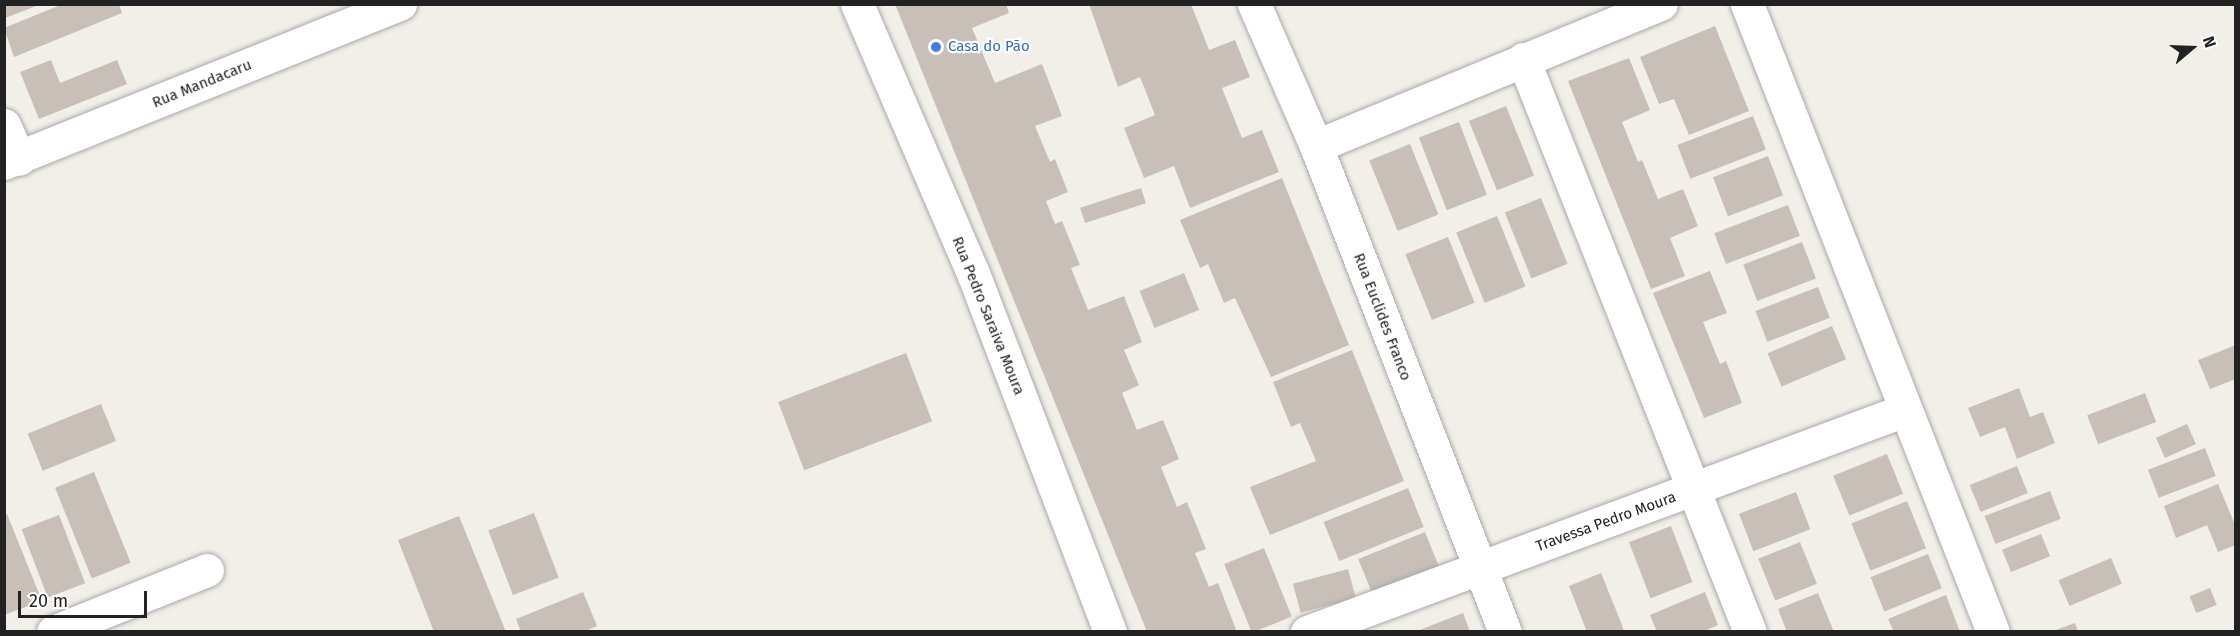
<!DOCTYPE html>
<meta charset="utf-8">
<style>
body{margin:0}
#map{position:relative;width:2240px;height:636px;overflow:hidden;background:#f2efe9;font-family:"Fira Sans",sans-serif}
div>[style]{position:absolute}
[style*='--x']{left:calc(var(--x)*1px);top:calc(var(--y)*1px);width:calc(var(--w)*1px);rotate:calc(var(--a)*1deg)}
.building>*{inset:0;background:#c7bfb8;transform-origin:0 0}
.roads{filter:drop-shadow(0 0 2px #a9a9a9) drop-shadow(0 0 2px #a9a9a9)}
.street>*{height:33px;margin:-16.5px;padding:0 16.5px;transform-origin:16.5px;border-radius:16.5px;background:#fff}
.dots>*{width:16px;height:16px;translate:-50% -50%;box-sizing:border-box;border:3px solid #fff;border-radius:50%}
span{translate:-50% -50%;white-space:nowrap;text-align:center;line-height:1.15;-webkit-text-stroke:4.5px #fff;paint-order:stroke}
.shop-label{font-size:15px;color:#366cbe}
.left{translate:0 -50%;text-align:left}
.street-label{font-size:15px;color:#222}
.frame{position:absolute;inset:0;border:6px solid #222;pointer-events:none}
.north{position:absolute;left:2162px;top:18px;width:60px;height:60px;-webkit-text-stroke:4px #fff;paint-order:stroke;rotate:71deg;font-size:16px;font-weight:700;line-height:24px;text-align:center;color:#222}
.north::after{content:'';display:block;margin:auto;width:21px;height:27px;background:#222;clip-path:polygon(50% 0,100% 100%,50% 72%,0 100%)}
.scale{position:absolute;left:18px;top:591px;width:129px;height:27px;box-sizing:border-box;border:3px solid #222;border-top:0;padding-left:8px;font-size:18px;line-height:21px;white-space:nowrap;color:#222;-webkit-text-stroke:4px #fff;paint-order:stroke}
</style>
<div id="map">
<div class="building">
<i style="clip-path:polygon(4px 4px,39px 4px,39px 5px,5px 18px)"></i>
<i style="clip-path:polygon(63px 4px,119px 4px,122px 13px,14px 57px,4px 28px)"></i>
<i style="clip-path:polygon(895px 4px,1006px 4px,1009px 13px,972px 28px,995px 83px,1042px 64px,1062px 116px,1035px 126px,1050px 162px,1055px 159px,1068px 192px,1046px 201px,1055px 224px,1062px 221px,1080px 265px,1071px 268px,1088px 310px,1124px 296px,1142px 342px,1124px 350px,1139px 385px,1122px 393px,1137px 430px,1163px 420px,1179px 459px,1161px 467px,1177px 507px,1187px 502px,1206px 549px,1195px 553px,1209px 587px,1218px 583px,1237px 632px,1147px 632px)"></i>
<i style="clip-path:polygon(1089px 4px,1191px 4px,1209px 50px,1235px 40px,1250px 77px,1222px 88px,1242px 138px,1262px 130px,1279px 172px,1190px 208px,1174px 166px,1144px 178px,1124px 128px,1155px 115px,1140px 77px,1118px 87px)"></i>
<i style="clip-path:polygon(1715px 26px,1749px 111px,1689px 135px,1674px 99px,1659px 104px,1640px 57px)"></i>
<i style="clip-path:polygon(1629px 58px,1650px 110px,1622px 122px,1638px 162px,1642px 160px,1658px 199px,1683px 189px,1698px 226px,1670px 238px,1685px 276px,1651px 289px,1568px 81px)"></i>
<i style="clip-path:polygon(51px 60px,60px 83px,117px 60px,127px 84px,39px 119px,20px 72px)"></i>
<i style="left:1506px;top:106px;width:75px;height:40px;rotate:68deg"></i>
<i style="left:1753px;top:116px;width:36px;height:81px;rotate:69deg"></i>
<i style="left:1459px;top:122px;width:78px;height:43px;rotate:69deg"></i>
<i style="left:1410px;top:144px;width:76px;height:44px;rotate:68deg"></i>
<i style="left:1768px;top:156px;width:42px;height:59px;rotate:69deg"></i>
<i style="clip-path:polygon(1282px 178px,1349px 345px,1271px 377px,1235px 298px,1224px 303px,1208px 264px,1200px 268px,1180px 220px)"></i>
<i style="left:1141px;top:188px;width:16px;height:64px;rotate:72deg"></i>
<i style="left:1541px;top:198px;width:71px;height:39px;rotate:68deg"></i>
<i style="left:1788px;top:205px;width:33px;height:79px;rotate:69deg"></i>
<i style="left:1497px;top:216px;width:76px;height:44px;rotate:68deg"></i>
<i style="left:1448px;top:237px;width:71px;height:46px;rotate:68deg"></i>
<i style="left:1802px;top:242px;width:39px;height:63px;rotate:69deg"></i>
<i style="clip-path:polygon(1710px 271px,1727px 313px,1703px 322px,1720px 364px,1726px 361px,1742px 403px,1704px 418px,1653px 293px)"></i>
<i style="left:1184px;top:273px;width:40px;height:48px;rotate:68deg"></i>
<i style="left:1818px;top:287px;width:33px;height:67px;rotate:69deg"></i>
<i style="left:1832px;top:326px;width:36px;height:70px;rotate:67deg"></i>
<i style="clip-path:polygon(2236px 345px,2236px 379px,2210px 389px,2198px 360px)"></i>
<i style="clip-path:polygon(1352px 350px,1404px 481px,1270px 535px,1250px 487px,1316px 461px,1300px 423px,1291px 427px,1273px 382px)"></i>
<i style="left:906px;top:353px;width:73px;height:137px;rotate:69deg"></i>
<i style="clip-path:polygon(2019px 388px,2030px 417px,2043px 412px,2055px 443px,2017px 459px,2005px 427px,1980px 437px,1968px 408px)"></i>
<i style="left:2145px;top:393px;width:31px;height:62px;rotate:69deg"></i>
<i style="left:101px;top:404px;width:40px;height:79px;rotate:68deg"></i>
<i style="left:2187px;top:424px;width:22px;height:34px;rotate:66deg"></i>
<i style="left:2205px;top:448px;width:30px;height:61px;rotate:69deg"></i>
<i style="left:1887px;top:454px;width:43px;height:58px;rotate:68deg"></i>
<i style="left:2017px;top:466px;width:29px;height:51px;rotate:68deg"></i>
<i style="left:94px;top:472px;width:98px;height:42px;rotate:68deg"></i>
<i style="clip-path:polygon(2218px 484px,2236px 527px,2236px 545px,2218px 552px,2207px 525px,2176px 538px,2164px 506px)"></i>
<i style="left:1408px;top:488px;width:42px;height:91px;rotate:68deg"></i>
<i style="left:2050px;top:491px;width:30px;height:70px;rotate:69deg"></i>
<i style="left:1796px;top:492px;width:40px;height:61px;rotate:69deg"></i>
<i style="left:1907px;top:501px;width:51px;height:60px;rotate:68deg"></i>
<i style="left:534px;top:513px;width:69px;height:49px;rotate:69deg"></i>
<i style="clip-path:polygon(7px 514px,42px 601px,4px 615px,4px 515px)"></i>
<i style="left:59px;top:515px;width:73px;height:40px;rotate:69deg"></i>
<i style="clip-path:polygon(459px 516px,506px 632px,434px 632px,398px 540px)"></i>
<i style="left:1671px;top:526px;width:60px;height:45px;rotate:69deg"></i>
<i style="left:1425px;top:532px;width:38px;height:72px;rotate:68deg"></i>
<i style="left:2041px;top:534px;width:24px;height:42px;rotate:68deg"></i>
<i style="left:1800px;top:542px;width:45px;height:45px;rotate:68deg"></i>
<i style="left:1264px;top:548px;width:74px;height:43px;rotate:68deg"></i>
<i style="left:1928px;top:554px;width:37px;height:62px;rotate:68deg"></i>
<i style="left:2111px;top:558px;width:28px;height:57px;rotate:67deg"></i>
<i style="left:1348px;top:569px;width:30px;height:57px;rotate:75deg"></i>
<i style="clip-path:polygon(1601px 573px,1622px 625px,1624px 632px,1587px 632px,1569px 586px)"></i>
<i style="left:2210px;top:588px;width:18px;height:22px;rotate:68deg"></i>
<i style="clip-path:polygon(583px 592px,597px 626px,583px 632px,521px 632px,516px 619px)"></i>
<i style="clip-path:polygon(1705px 592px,1718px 625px,1702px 632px,1657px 632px,1650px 615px)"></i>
<i style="clip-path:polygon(1818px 593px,1834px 632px,1787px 632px,1778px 609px)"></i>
<i style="clip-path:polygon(1946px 595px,1960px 632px,1894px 632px,1888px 619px)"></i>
<i style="clip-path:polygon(1463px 613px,1470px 632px,1417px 632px,1417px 631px)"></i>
<i style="clip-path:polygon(2075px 623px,2078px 632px,2053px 632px,2053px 631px)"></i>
</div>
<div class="roads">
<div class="street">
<i style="--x:857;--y:4;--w:293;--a:66.7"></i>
<i style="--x:973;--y:273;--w:384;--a:69.1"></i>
<i style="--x:1254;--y:4;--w:155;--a:66.4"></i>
<i style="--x:1316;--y:146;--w:521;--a:68.75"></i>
<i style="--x:1747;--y:4;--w:674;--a:68.61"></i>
<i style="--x:1523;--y:59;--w:616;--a:68.39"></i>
<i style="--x:4;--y:125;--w:37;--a:66"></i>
<i style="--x:1316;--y:146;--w:373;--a:-22.4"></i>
<i style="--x:4;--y:163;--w:427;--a:-21.9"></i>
<i style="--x:53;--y:632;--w:166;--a:-21.9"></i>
<i style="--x:1307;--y:632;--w:638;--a:-20.37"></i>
</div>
</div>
<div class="dots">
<i style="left:936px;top:47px;background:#3f7fe0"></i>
</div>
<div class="shop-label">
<span class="left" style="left:948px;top:47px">Casa do Pão</span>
</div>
<div class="street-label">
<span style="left:202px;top:84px;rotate:-22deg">Rua Mandacaru</span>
<span style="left:988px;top:316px;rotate:68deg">Rua Pedro Saraiva Moura</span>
<span style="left:1382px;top:317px;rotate:69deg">Rua Euclides Franco</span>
<span style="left:1606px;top:522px;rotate:-20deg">Travessa Pedro Moura</span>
</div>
<div class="frame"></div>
<div class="north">N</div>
<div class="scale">20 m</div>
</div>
